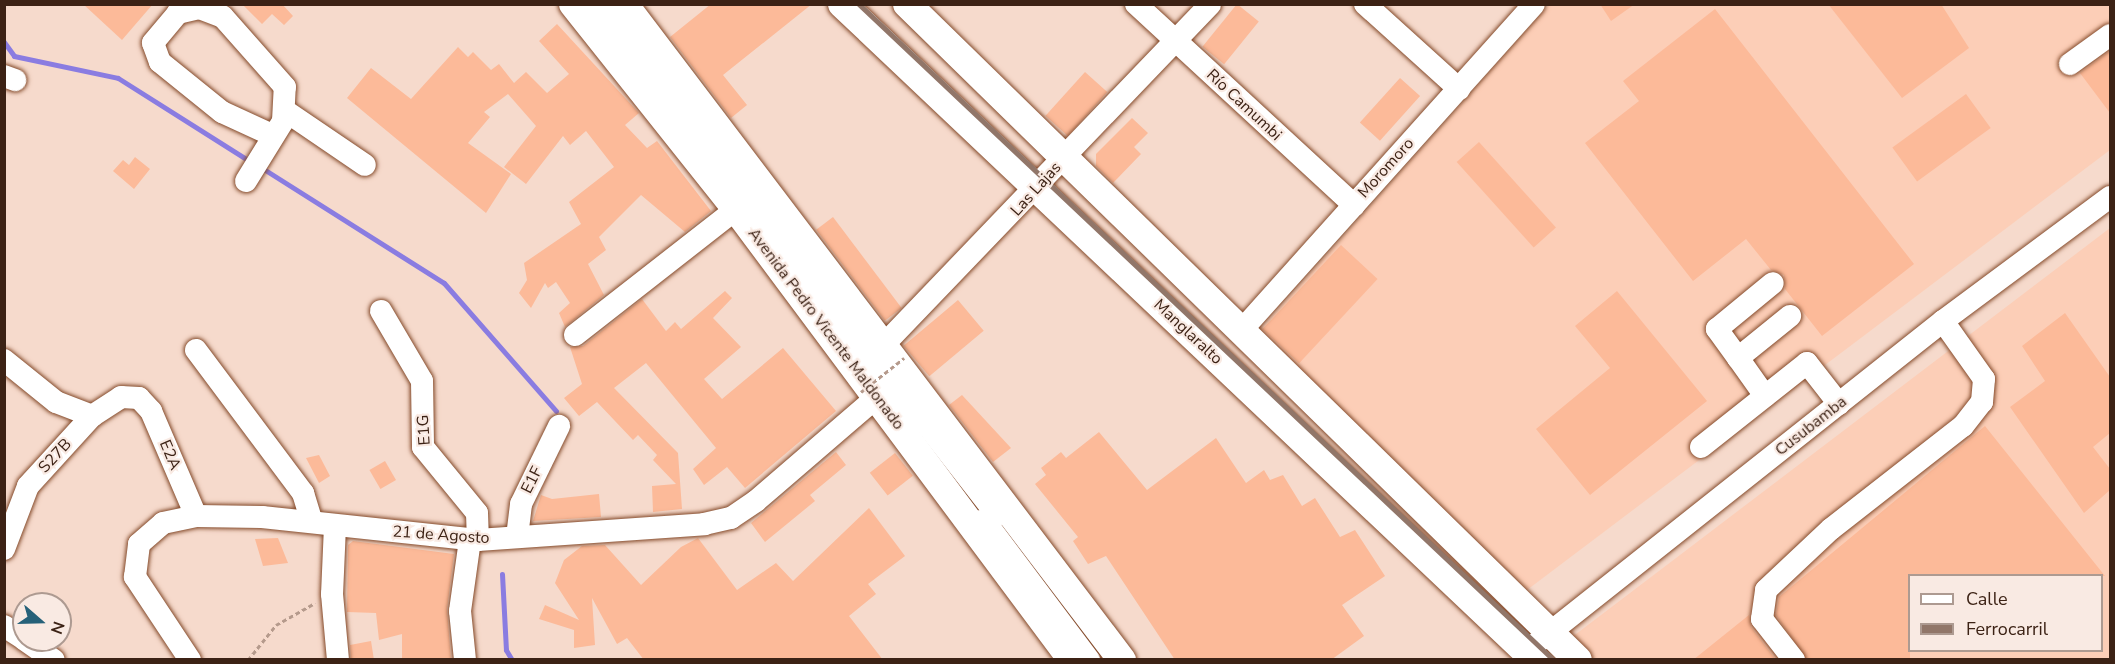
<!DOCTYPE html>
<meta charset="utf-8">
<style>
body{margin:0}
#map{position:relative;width:2115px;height:664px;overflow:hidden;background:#f6dacc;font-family:"Nunito Sans",sans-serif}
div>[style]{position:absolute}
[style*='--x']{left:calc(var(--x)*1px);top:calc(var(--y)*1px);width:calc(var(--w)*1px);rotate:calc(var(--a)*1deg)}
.built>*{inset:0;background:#fcceb7}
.stream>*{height:5px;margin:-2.5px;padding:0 2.5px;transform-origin:2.5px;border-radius:2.5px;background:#8a7ce1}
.building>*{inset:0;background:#fcba99;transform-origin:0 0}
.path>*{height:3px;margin-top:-1.5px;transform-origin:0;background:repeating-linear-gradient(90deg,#b59a8c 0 4.5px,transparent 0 7.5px)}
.roads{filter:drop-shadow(0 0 2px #844a2a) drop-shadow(0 0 2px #844a2a)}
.minor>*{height:22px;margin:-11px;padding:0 11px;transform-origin:11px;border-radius:11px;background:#fff}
.major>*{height:28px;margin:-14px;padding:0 14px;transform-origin:14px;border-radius:14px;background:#fff}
.rail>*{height:4.5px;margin:-2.25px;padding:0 2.25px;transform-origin:2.25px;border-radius:2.25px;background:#917669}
.path-bridge>*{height:3px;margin-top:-1.5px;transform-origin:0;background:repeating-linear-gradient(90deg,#b59a8c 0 4.5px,transparent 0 7.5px)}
span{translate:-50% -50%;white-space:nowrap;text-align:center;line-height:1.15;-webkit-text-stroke:4.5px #f9eae3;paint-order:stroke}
.street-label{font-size:16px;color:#3c2215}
.frame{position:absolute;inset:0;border:6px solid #3c2215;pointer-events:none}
.legend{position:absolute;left:1908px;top:574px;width:195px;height:78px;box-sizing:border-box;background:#f9eae3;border:2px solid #ad9a91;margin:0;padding:8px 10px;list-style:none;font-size:18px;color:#3c2215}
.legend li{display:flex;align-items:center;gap:12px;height:30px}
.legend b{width:30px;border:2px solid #ad9a91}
.north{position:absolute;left:12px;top:592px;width:60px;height:60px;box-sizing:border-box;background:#f9eae3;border:2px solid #ad9a91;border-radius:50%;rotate:110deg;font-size:16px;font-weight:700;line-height:24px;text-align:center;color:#3c2215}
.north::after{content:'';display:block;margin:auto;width:21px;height:27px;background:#266179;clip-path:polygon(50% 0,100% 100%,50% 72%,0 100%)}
</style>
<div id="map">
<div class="built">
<i style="clip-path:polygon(1549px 5px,2110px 5px,2110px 150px,1523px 593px,1254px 337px)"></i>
<i style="clip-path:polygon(evenodd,2110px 228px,2110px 659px,1572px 660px,1559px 647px,2110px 228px,1910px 576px,2102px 576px,2102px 650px,1910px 650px,1910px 576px)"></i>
</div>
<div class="stream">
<i style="--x:4;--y:42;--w:17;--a:54"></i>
<i style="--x:14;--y:56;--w:106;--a:11.9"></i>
<i style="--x:118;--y:78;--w:157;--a:32.3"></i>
<i style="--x:262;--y:168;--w:215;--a:32.3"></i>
<i style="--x:444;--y:283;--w:170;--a:48.8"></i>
<i style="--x:502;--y:574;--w:76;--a:87"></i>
<i style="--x:506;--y:650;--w:12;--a:59"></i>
</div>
<div class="building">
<i style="clip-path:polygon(83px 4px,153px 4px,122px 40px)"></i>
<i style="clip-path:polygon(242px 4px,282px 4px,293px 16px,284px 25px,272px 14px,262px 24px)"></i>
<i style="clip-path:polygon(711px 4px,812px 4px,723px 75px,747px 105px,731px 118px,670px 37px)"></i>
<i style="left:1237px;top:4px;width:28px;height:55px;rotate:39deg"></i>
<i style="clip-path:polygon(1600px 4px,1635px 4px,1611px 21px)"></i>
<i style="clip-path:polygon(1828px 4px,1941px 4px,1969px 48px,1902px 98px)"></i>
<i style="clip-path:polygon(1715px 9px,1914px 264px,1822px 336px,1785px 289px,1784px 275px,1771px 270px,1746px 239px,1693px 281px,1585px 143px,1639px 101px,1623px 81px)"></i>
<i style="clip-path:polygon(557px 24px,639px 113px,625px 125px,647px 148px,657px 141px,711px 211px,685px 232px,641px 195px,599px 237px,606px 250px,588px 264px,604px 295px,565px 327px,559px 313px,570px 303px,556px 282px,548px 288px,545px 283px,531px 308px,519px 293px,527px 280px,524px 263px,581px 224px,569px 202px,614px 167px,586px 131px,570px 145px,563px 136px,526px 184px,504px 167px,536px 126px,508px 94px,484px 112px,490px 117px,468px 143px,511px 174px,486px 213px,347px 98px,371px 68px,411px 99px,458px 47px,468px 57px,473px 52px,491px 70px,499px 64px,514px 83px,526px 72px,547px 93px,569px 74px,539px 41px)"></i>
<i style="clip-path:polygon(2110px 51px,2110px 113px,2080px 73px)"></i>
<i style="left:1085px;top:72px;width:30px;height:59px;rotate:42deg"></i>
<i style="left:1400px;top:78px;width:27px;height:60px;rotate:42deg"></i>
<i style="left:1966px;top:94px;width:42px;height:91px;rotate:54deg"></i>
<i style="clip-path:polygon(1132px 118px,1148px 133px,1134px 147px,1141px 154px,1113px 183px,1096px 166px,1096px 154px)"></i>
<i style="left:1479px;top:142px;width:115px;height:30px;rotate:48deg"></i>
<i style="clip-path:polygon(135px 157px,150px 169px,134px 189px,113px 171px,123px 160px,129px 165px)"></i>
<i style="left:833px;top:217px;width:114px;height:21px;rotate:53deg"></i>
<i style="left:1341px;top:245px;width:50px;height:115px;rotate:43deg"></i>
<i style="clip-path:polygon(725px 291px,732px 298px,713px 318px,741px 347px,704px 379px,722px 399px,783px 348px,836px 411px,745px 488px,727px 467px,704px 485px,693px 469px,716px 448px,646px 363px,614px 388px,678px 453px,682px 509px,653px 512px,652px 486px,676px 484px,653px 460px,657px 455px,638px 435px,633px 440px,597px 402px,579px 416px,564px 398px,582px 384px,570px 347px,583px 346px,642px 299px,666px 331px,675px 322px,681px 329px)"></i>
<i style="clip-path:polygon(1617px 291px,1707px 401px,1590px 495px,1536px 429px,1610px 368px,1575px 326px)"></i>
<i style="left:958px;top:300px;width:40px;height:71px;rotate:50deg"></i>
<i style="clip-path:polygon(2065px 313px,2110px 377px,2110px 433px,2093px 447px,2110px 469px,2110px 490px,2084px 513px,2010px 407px,2045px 381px,2022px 346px)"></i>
<i style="clip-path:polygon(962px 395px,1011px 448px,993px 462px,949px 405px)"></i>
<i style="clip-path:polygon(1985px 426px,2105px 576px,1910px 576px,1910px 660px,1807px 660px,1776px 615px,1779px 597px)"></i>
<i style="clip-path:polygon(1099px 432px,1147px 490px,1216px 438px,1246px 483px,1264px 470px,1270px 480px,1283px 475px,1302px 506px,1315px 498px,1340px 537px,1355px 530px,1385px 576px,1342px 605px,1364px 636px,1331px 660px,1175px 660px,1106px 556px,1088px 564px,1073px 541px,1078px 537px,1035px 484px,1046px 475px,1041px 468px,1061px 452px,1066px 458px)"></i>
<i style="clip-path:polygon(836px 452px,846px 465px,810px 495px,815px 501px,765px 542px,751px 523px)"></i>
<i style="left:895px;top:453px;width:29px;height:32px;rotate:52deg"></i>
<i style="clip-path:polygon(319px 455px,330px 476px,319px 483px,306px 458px)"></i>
<i style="left:385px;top:461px;width:22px;height:18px;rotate:60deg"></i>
<i style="clip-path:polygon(599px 494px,601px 517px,533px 521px,541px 495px,552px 499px)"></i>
<i style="clip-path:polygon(869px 508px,905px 556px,868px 584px,876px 594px,849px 616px,883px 660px,644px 660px,627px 638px,617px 644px,592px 598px,595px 645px,574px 648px,574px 630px,539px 619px,545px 605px,579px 620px,555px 583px,564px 560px,582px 546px,605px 545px,641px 585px,681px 547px,698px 538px,737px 590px,776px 563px,793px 581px)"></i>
<i style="clip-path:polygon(278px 538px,288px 563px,263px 566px,255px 539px)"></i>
<i style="clip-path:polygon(353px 541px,454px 554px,447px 609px,451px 660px,402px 660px,402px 634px,379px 640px,376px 613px,347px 612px,348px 545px)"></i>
<i style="clip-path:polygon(1749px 615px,1751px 627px,1776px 660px,1693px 660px)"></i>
<i style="clip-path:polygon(371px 641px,374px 660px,351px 660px,350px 645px)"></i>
</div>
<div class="path">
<i style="--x:248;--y:660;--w:45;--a:-51.3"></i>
<i style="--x:276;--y:625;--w:45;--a:-29.4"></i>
</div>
<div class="roads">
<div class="minor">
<i style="--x:600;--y:4;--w:647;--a:52.16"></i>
<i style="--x:1136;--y:4;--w:297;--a:42.7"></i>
<i style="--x:1365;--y:4;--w:127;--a:42.1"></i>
<i style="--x:2070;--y:64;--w:49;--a:-35.9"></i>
<i style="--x:4;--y:76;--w:12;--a:20"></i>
<i style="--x:287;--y:112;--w:94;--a:34.2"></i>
<i style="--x:246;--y:181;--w:70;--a:-58.3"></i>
<i style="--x:283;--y:121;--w:34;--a:-87"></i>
<i style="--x:285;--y:87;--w:94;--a:-131.5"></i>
<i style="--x:223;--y:17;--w:26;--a:-159"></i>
<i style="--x:199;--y:8;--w:22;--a:167"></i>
<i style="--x:178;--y:13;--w:39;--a:130"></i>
<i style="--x:153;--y:43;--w:20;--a:70"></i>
<i style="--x:160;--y:62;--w:80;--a:38.9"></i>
<i style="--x:222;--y:112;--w:55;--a:24.7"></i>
<i style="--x:381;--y:311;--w:81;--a:59.6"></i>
<i style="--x:422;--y:381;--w:66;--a:89.1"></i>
<i style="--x:423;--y:447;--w:85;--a:50.7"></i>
<i style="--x:477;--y:513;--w:27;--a:88"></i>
<i style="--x:1240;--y:332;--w:440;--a:-48.1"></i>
<i style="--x:575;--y:335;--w:204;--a:-38"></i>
<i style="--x:196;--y:350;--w:179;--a:53.2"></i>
<i style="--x:303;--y:493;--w:30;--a:73"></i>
<i style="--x:873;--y:356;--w:487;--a:-46.2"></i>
<i style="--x:1738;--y:358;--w:36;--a:-126"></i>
<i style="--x:1717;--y:329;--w:72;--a:-39.4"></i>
<i style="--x:4;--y:360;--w:67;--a:38.9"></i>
<i style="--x:56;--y:402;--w:39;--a:21"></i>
<i style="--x:1765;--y:396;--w:47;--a:-125.4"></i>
<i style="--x:1738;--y:358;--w:67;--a:-38.9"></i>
<i style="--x:1701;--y:447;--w:135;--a:-38.4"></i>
<i style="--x:1807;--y:363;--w:52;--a:52"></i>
<i style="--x:984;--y:520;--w:175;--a:53.1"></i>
<i style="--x:335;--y:526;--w:68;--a:92.5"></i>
<i style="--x:332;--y:594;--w:66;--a:84.8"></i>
<i style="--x:517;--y:537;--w:33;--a:-83"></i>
<i style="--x:521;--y:504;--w:87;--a:-64"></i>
<i style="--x:4;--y:549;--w:67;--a:-69.1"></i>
<i style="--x:28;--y:486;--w:95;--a:-47.6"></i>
<i style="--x:92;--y:416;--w:35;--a:-33"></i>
<i style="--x:121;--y:397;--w:18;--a:3"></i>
<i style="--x:139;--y:398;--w:18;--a:47"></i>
<i style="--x:151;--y:411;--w:114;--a:66.8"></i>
<i style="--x:4;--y:626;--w:24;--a:33"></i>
<i style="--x:25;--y:640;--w:35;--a:35"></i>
<i style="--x:1538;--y:642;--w:517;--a:-38.4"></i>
<i style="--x:1943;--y:321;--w:208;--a:-36.6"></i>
<i style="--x:190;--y:660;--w:100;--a:-123.5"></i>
<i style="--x:135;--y:577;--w:33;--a:-83"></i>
<i style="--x:139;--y:544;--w:32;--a:-41"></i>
<i style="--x:163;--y:523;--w:34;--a:-12"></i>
<i style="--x:196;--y:516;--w:66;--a:0.9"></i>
<i style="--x:262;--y:517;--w:217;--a:6.1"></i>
<i style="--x:478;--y:540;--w:227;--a:-4"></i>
<i style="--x:704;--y:524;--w:28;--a:-13"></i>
<i style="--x:731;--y:518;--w:30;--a:-34"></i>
<i style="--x:756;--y:501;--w:196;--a:-40.7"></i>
<i style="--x:465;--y:660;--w:49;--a:-95.8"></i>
<i style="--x:460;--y:611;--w:72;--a:-82"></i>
<i style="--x:1794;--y:660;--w:52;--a:-128"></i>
<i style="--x:1762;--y:619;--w:29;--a:-82"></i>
<i style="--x:1766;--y:590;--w:89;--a:-43.2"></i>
<i style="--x:1831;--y:529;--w:167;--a:-38"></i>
<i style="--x:1963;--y:426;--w:31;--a:-52"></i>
<i style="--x:1982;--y:402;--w:23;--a:-85"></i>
<i style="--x:1984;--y:379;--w:71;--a:-125.3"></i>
</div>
<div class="major">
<i style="--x:573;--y:4;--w:262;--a:51.5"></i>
<i style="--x:736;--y:209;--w:562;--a:53.31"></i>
<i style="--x:624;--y:4;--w:824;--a:52.8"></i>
<i style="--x:842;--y:4;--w:954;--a:43.43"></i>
<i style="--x:907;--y:4;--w:938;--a:44.35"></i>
</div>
</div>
<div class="rail">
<i style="--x:859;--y:4;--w:956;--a:43.35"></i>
</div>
<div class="path-bridge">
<i style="--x:861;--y:392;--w:55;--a:-38.3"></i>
</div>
<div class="street-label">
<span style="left:1244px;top:105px;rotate:43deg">Río Camumbi</span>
<span style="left:1386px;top:168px;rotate:-48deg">Moromoro</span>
<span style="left:1036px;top:189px;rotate:-48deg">Las Lajas</span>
<span style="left:826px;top:329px;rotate:53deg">Avenida Pedro Vicente Maldonado</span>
<span style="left:1188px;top:332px;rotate:43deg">Manglaralto</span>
<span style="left:1811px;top:426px;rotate:-38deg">Cusubamba</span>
<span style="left:424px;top:430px;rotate:-94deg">E1G</span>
<span style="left:170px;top:455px;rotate:67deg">E2A</span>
<span style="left:55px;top:456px;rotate:-47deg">S27B</span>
<span style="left:532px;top:480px;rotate:-63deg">E1F</span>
<span style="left:441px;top:535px;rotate:4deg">21 de Agosto</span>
</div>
<div class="frame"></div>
<ul class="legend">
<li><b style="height:8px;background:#fff"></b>Calle</li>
<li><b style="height:8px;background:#917669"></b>Ferrocarril</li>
</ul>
<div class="north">N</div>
</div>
